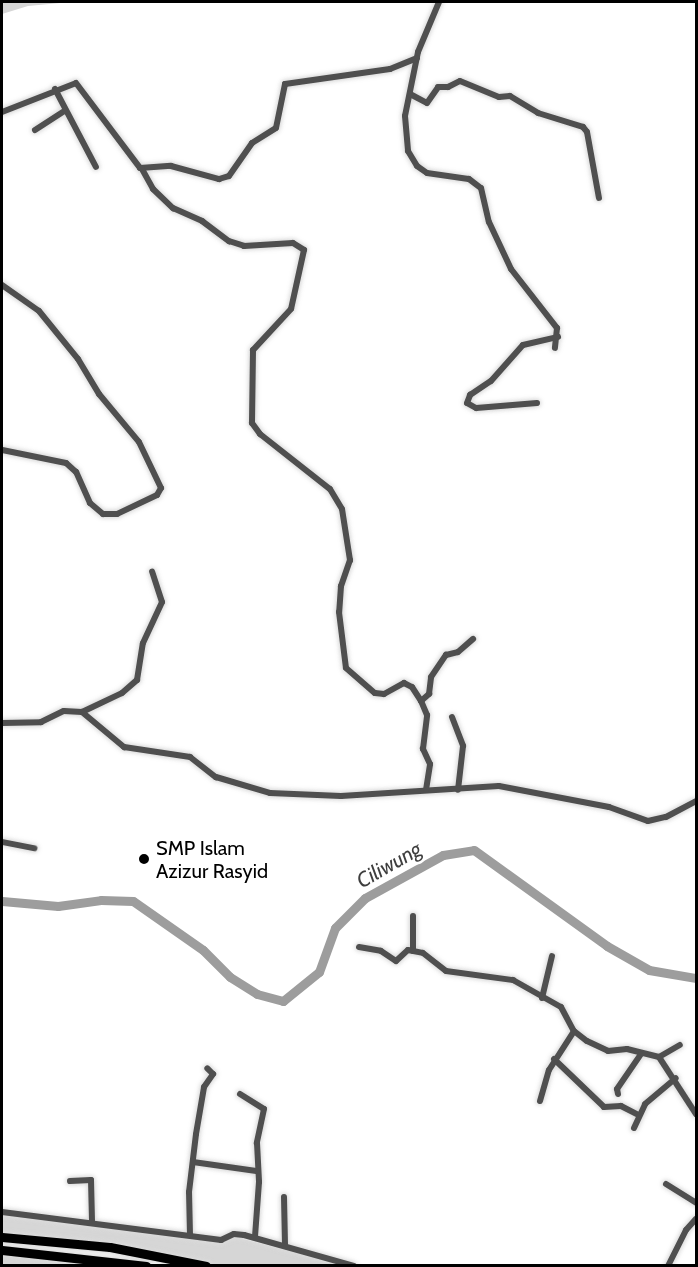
<!DOCTYPE html>
<style>
body{margin:0}
#map{position:relative;width:698px;height:1267px;overflow:hidden;background:#fff;font-family:Cabin,sans-serif}
div>[style]{position:absolute}
[style*='--x']{left:calc(var(--x)*1px);top:calc(var(--y)*1px);width:calc(var(--w)*1px);rotate:calc(var(--a)*1deg)}
.green>*{inset:0;background:#d6d6d6}
.river>*{height:9px;margin:-4.5px;padding:0 4.5px;transform-origin:4.5px;border-radius:4.5px;background:#9d9d9d}
.roads{filter:drop-shadow(0 0 2px #dbdbdb) drop-shadow(0 0 2px #dbdbdb)}
.minor>*{height:6px;margin:-3px;padding:0 3px;transform-origin:3px;border-radius:3px;background:#4f4f4f}
.highway>*{height:9px;margin:-4.5px;padding:0 4.5px;transform-origin:4.5px;border-radius:4.5px;background:#000}
.dots>*{width:16px;height:16px;translate:-50% -50%;box-sizing:border-box;border:3px solid #fff;border-radius:50%}
span{translate:-50% -50%;white-space:nowrap;text-align:center;line-height:1.15;-webkit-text-stroke:5px #fff;paint-order:stroke}
.poi-label{font-size:20px;color:#000}
.left{translate:0 -50%;text-align:left}
.water-label{font-size:21px;color:#3e3e3e;font-style:italic}
.frame{position:absolute;inset:0;border:3px solid #000;pointer-events:none}
</style>
<div id="map">
<div class="green">
<i style="clip-path:polygon(2px 2px,71px 2px,28px 6px,2px 14px)"></i>
<i style="clip-path:polygon(2px 1212px,221px 1240px,244px 1235px,243px 1239px,344px 1265px,206px 1265px,2px 1237px)"></i>
<i style="clip-path:polygon(2px 1250px,146px 1265px,2px 1265px)"></i>
</div>
<div class="river">
<i style="--x:2;--y:901;--w:56;--a:5.1"></i>
<i style="--x:58;--y:906;--w:43;--a:-7.9"></i>
<i style="--x:101;--y:900;--w:32;--a:2"></i>
<i style="--x:133;--y:901;--w:85;--a:35"></i>
<i style="--x:203;--y:950;--w:38;--a:45"></i>
<i style="--x:230;--y:977;--w:32;--a:32"></i>
<i style="--x:257;--y:994;--w:27;--a:15"></i>
<i style="--x:283;--y:1001;--w:46;--a:-38.9"></i>
<i style="--x:319;--y:972;--w:47;--a:-70"></i>
<i style="--x:335;--y:928;--w:42;--a:-45"></i>
<i style="--x:365;--y:898;--w:89;--a:-28.9"></i>
<i style="--x:443;--y:855;--w:31;--a:-9"></i>
<i style="--x:474;--y:850;--w:164;--a:35.8"></i>
<i style="--x:607;--y:946;--w:48;--a:29.7"></i>
<i style="--x:649;--y:970;--w:48;--a:9.7"></i>
</div>
<div class="roads">
<div class="minor">
<i style="--x:439;--y:2;--w:54;--a:112.8"></i>
<i style="--x:418;--y:52;--w:65;--a:101.5"></i>
<i style="--x:405;--y:116;--w:35;--a:85"></i>
<i style="--x:408;--y:151;--w:17;--a:59"></i>
<i style="--x:417;--y:166;--w:12;--a:35"></i>
<i style="--x:427;--y:173;--w:42;--a:8.1"></i>
<i style="--x:469;--y:179;--w:15;--a:37"></i>
<i style="--x:481;--y:188;--w:35;--a:77"></i>
<i style="--x:489;--y:222;--w:52;--a:64.9"></i>
<i style="--x:511;--y:269;--w:75;--a:52.1"></i>
<i style="--x:557;--y:328;--w:20;--a:96"></i>
<i style="--x:55;--y:89;--w:88;--a:62.3"></i>
<i style="--x:410;--y:94;--w:19;--a:28"></i>
<i style="--x:427;--y:103;--w:19;--a:-55"></i>
<i style="--x:438;--y:87;--w:10;--a:0"></i>
<i style="--x:448;--y:87;--w:13;--a:-27"></i>
<i style="--x:460;--y:81;--w:42;--a:22.3"></i>
<i style="--x:499;--y:97;--w:11;--a:-5"></i>
<i style="--x:510;--y:96;--w:33;--a:31"></i>
<i style="--x:538;--y:113;--w:47;--a:17.3"></i>
<i style="--x:583;--y:127;--w:6;--a:51"></i>
<i style="--x:587;--y:132;--w:67;--a:79.7"></i>
<i style="--x:2;--y:112;--w:79;--a:-21.4"></i>
<i style="--x:76;--y:83;--w:106;--a:53"></i>
<i style="--x:140;--y:168;--w:31;--a:-4"></i>
<i style="--x:171;--y:166;--w:50;--a:15.2"></i>
<i style="--x:219;--y:179;--w:10;--a:-17"></i>
<i style="--x:229;--y:176;--w:40;--a:-55.1"></i>
<i style="--x:252;--y:143;--w:28;--a:-32"></i>
<i style="--x:276;--y:128;--w:45;--a:-78.4"></i>
<i style="--x:285;--y:84;--w:106;--a:-8.1"></i>
<i style="--x:390;--y:69;--w:29;--a:-22"></i>
<i style="--x:35;--y:130;--w:35;--a:-33"></i>
<i style="--x:142;--y:169;--w:23;--a:61"></i>
<i style="--x:153;--y:189;--w:28;--a:44"></i>
<i style="--x:173;--y:208;--w:32;--a:24"></i>
<i style="--x:202;--y:221;--w:34;--a:37"></i>
<i style="--x:229;--y:241;--w:16;--a:18"></i>
<i style="--x:244;--y:246;--w:49;--a:-3.5"></i>
<i style="--x:293;--y:243;--w:13;--a:32"></i>
<i style="--x:304;--y:250;--w:60;--a:102.4"></i>
<i style="--x:291;--y:309;--w:56;--a:132.8"></i>
<i style="--x:253;--y:350;--w:73;--a:90.8"></i>
<i style="--x:252;--y:423;--w:14;--a:54"></i>
<i style="--x:260;--y:434;--w:89;--a:38.2"></i>
<i style="--x:330;--y:489;--w:23;--a:59"></i>
<i style="--x:342;--y:509;--w:52;--a:81.1"></i>
<i style="--x:350;--y:560;--w:28;--a:109"></i>
<i style="--x:341;--y:586;--w:26;--a:94"></i>
<i style="--x:339;--y:612;--w:56;--a:82.9"></i>
<i style="--x:346;--y:668;--w:38;--a:41"></i>
<i style="--x:375;--y:693;--w:9;--a:6"></i>
<i style="--x:384;--y:694;--w:23;--a:-29"></i>
<i style="--x:404;--y:683;--w:9;--a:27"></i>
<i style="--x:412;--y:687;--w:17;--a:57"></i>
<i style="--x:2;--y:285;--w:45;--a:35.1"></i>
<i style="--x:39;--y:311;--w:62;--a:50.9"></i>
<i style="--x:78;--y:359;--w:41;--a:59"></i>
<i style="--x:99;--y:394;--w:62;--a:50.2"></i>
<i style="--x:139;--y:442;--w:51;--a:64.4"></i>
<i style="--x:161;--y:488;--w:8;--a:120"></i>
<i style="--x:157;--y:495;--w:44;--a:154.6"></i>
<i style="--x:117;--y:514;--w:14;--a:180"></i>
<i style="--x:103;--y:514;--w:17;--a:-140"></i>
<i style="--x:90;--y:503;--w:34;--a:-114"></i>
<i style="--x:76;--y:472;--w:13;--a:-138"></i>
<i style="--x:66;--y:463;--w:65;--a:-168.5"></i>
<i style="--x:537;--y:403;--w:61;--a:175.3"></i>
<i style="--x:476;--y:408;--w:10;--a:-151"></i>
<i style="--x:467;--y:403;--w:9;--a:-69"></i>
<i style="--x:470;--y:395;--w:25;--a:-34"></i>
<i style="--x:491;--y:381;--w:48;--a:-48.4"></i>
<i style="--x:523;--y:345;--w:36;--a:-13"></i>
<i style="--x:82;--y:712;--w:44;--a:-25.4"></i>
<i style="--x:122;--y:693;--w:20;--a:-41"></i>
<i style="--x:137;--y:680;--w:37;--a:-81"></i>
<i style="--x:143;--y:643;--w:45;--a:-65.1"></i>
<i style="--x:162;--y:602;--w:32;--a:-108"></i>
<i style="--x:452;--y:717;--w:31;--a:69"></i>
<i style="--x:463;--y:746;--w:44;--a:96.5"></i>
<i style="--x:2;--y:723;--w:39;--a:-1"></i>
<i style="--x:41;--y:722;--w:25;--a:-26"></i>
<i style="--x:64;--y:711;--w:18;--a:3"></i>
<i style="--x:82;--y:712;--w:55;--a:39.8"></i>
<i style="--x:124;--y:747;--w:67;--a:8.6"></i>
<i style="--x:190;--y:757;--w:33;--a:38"></i>
<i style="--x:216;--y:777;--w:56;--a:16.5"></i>
<i style="--x:270;--y:793;--w:71;--a:2.4"></i>
<i style="--x:341;--y:796;--w:158;--a:-3.6"></i>
<i style="--x:499;--y:786;--w:112;--a:10.8"></i>
<i style="--x:609;--y:807;--w:41;--a:19.7"></i>
<i style="--x:648;--y:821;--w:18;--a:-13"></i>
<i style="--x:666;--y:817;--w:34;--a:-28"></i>
<i style="--x:426;--y:790;--w:26;--a:-81"></i>
<i style="--x:430;--y:764;--w:17;--a:-115"></i>
<i style="--x:423;--y:749;--w:34;--a:-83"></i>
<i style="--x:427;--y:715;--w:15;--a:-113"></i>
<i style="--x:421;--y:701;--w:11;--a:-41"></i>
<i style="--x:429;--y:694;--w:17;--a:-83"></i>
<i style="--x:431;--y:677;--w:27;--a:-56"></i>
<i style="--x:446;--y:655;--w:12;--a:-14"></i>
<i style="--x:458;--y:652;--w:20;--a:-41"></i>
<i style="--x:2;--y:842;--w:33;--a:11"></i>
<i style="--x:413;--y:916;--w:35;--a:90"></i>
<i style="--x:359;--y:947;--w:22;--a:10"></i>
<i style="--x:381;--y:951;--w:18;--a:34"></i>
<i style="--x:396;--y:961;--w:16;--a:-43"></i>
<i style="--x:408;--y:950;--w:15;--a:11"></i>
<i style="--x:423;--y:953;--w:29;--a:38"></i>
<i style="--x:446;--y:971;--w:68;--a:7.7"></i>
<i style="--x:513;--y:980;--w:55;--a:29.4"></i>
<i style="--x:561;--y:1007;--w:27;--a:62"></i>
<i style="--x:574;--y:1031;--w:16;--a:38"></i>
<i style="--x:587;--y:1041;--w:23;--a:25"></i>
<i style="--x:608;--y:1051;--w:19;--a:-6"></i>
<i style="--x:627;--y:1049;--w:33;--a:14"></i>
<i style="--x:659;--y:1057;--w:68;--a:57"></i>
<i style="--x:542;--y:998;--w:43;--a:-76.6"></i>
<i style="--x:659;--y:1057;--w:24;--a:-30"></i>
<i style="--x:554;--y:1059;--w:69;--a:43.8"></i>
<i style="--x:604;--y:1107;--w:17;--a:-3"></i>
<i style="--x:621;--y:1106;--w:20;--a:27"></i>
<i style="--x:240;--y:1094;--w:28;--a:32"></i>
<i style="--x:264;--y:1109;--w:35;--a:102"></i>
<i style="--x:257;--y:1143;--w:39;--a:87"></i>
<i style="--x:259;--y:1182;--w:55;--a:94.2"></i>
<i style="--x:618;--y:1094;--w:5;--a:-101"></i>
<i style="--x:617;--y:1089;--w:42;--a:-55.6"></i>
<i style="--x:540;--y:1101;--w:32;--a:-74"></i>
<i style="--x:549;--y:1070;--w:46;--a:-57.3"></i>
<i style="--x:634;--y:1128;--w:26;--a:-65"></i>
<i style="--x:645;--y:1104;--w:40;--a:-40"></i>
<i style="--x:193;--y:1162;--w:64;--a:8.1"></i>
<i style="--x:70;--y:1181;--w:21;--a:-3"></i>
<i style="--x:91;--y:1180;--w:41;--a:88.6"></i>
<i style="--x:666;--y:1184;--w:36;--a:32"></i>
<i style="--x:284;--y:1197;--w:47;--a:88.8"></i>
<i style="--x:2;--y:1212;--w:221;--a:7.3"></i>
<i style="--x:221;--y:1240;--w:14;--a:-25"></i>
<i style="--x:234;--y:1234;--w:10;--a:6"></i>
<i style="--x:244;--y:1235;--w:114;--a:15.7"></i>
<i style="--x:190;--y:1235;--w:43;--a:-91.3"></i>
<i style="--x:189;--y:1192;--w:58;--a:-83.1"></i>
<i style="--x:196;--y:1134;--w:48;--a:-80.3"></i>
<i style="--x:204;--y:1087;--w:16;--a:-55"></i>
<i style="--x:213;--y:1074;--w:8;--a:-135"></i>
<i style="--x:668;--y:1266;--w:40;--a:-63.4"></i>
<i style="--x:686;--y:1230;--w:15;--a:-48"></i>
</div>
<div class="highway">
<i style="--x:2;--y:1237;--w:108;--a:5.3"></i>
<i style="--x:110;--y:1247;--w:98;--a:11.2"></i>
<i style="--x:2;--y:1250;--w:145;--a:6.3"></i>
</div>
</div>
<div class="dots">
<i style="left:144px;top:859px;background:#000"></i>
</div>
<div class="poi-label">
<span class="left" style="left:156px;top:860px">SMP Islam<br>Azizur Rasyid</span>
</div>
<div class="water-label">
<span style="left:389px;top:865px;rotate:-30deg">Ciliwung</span>
</div>
<div class="frame"></div>
</div>
